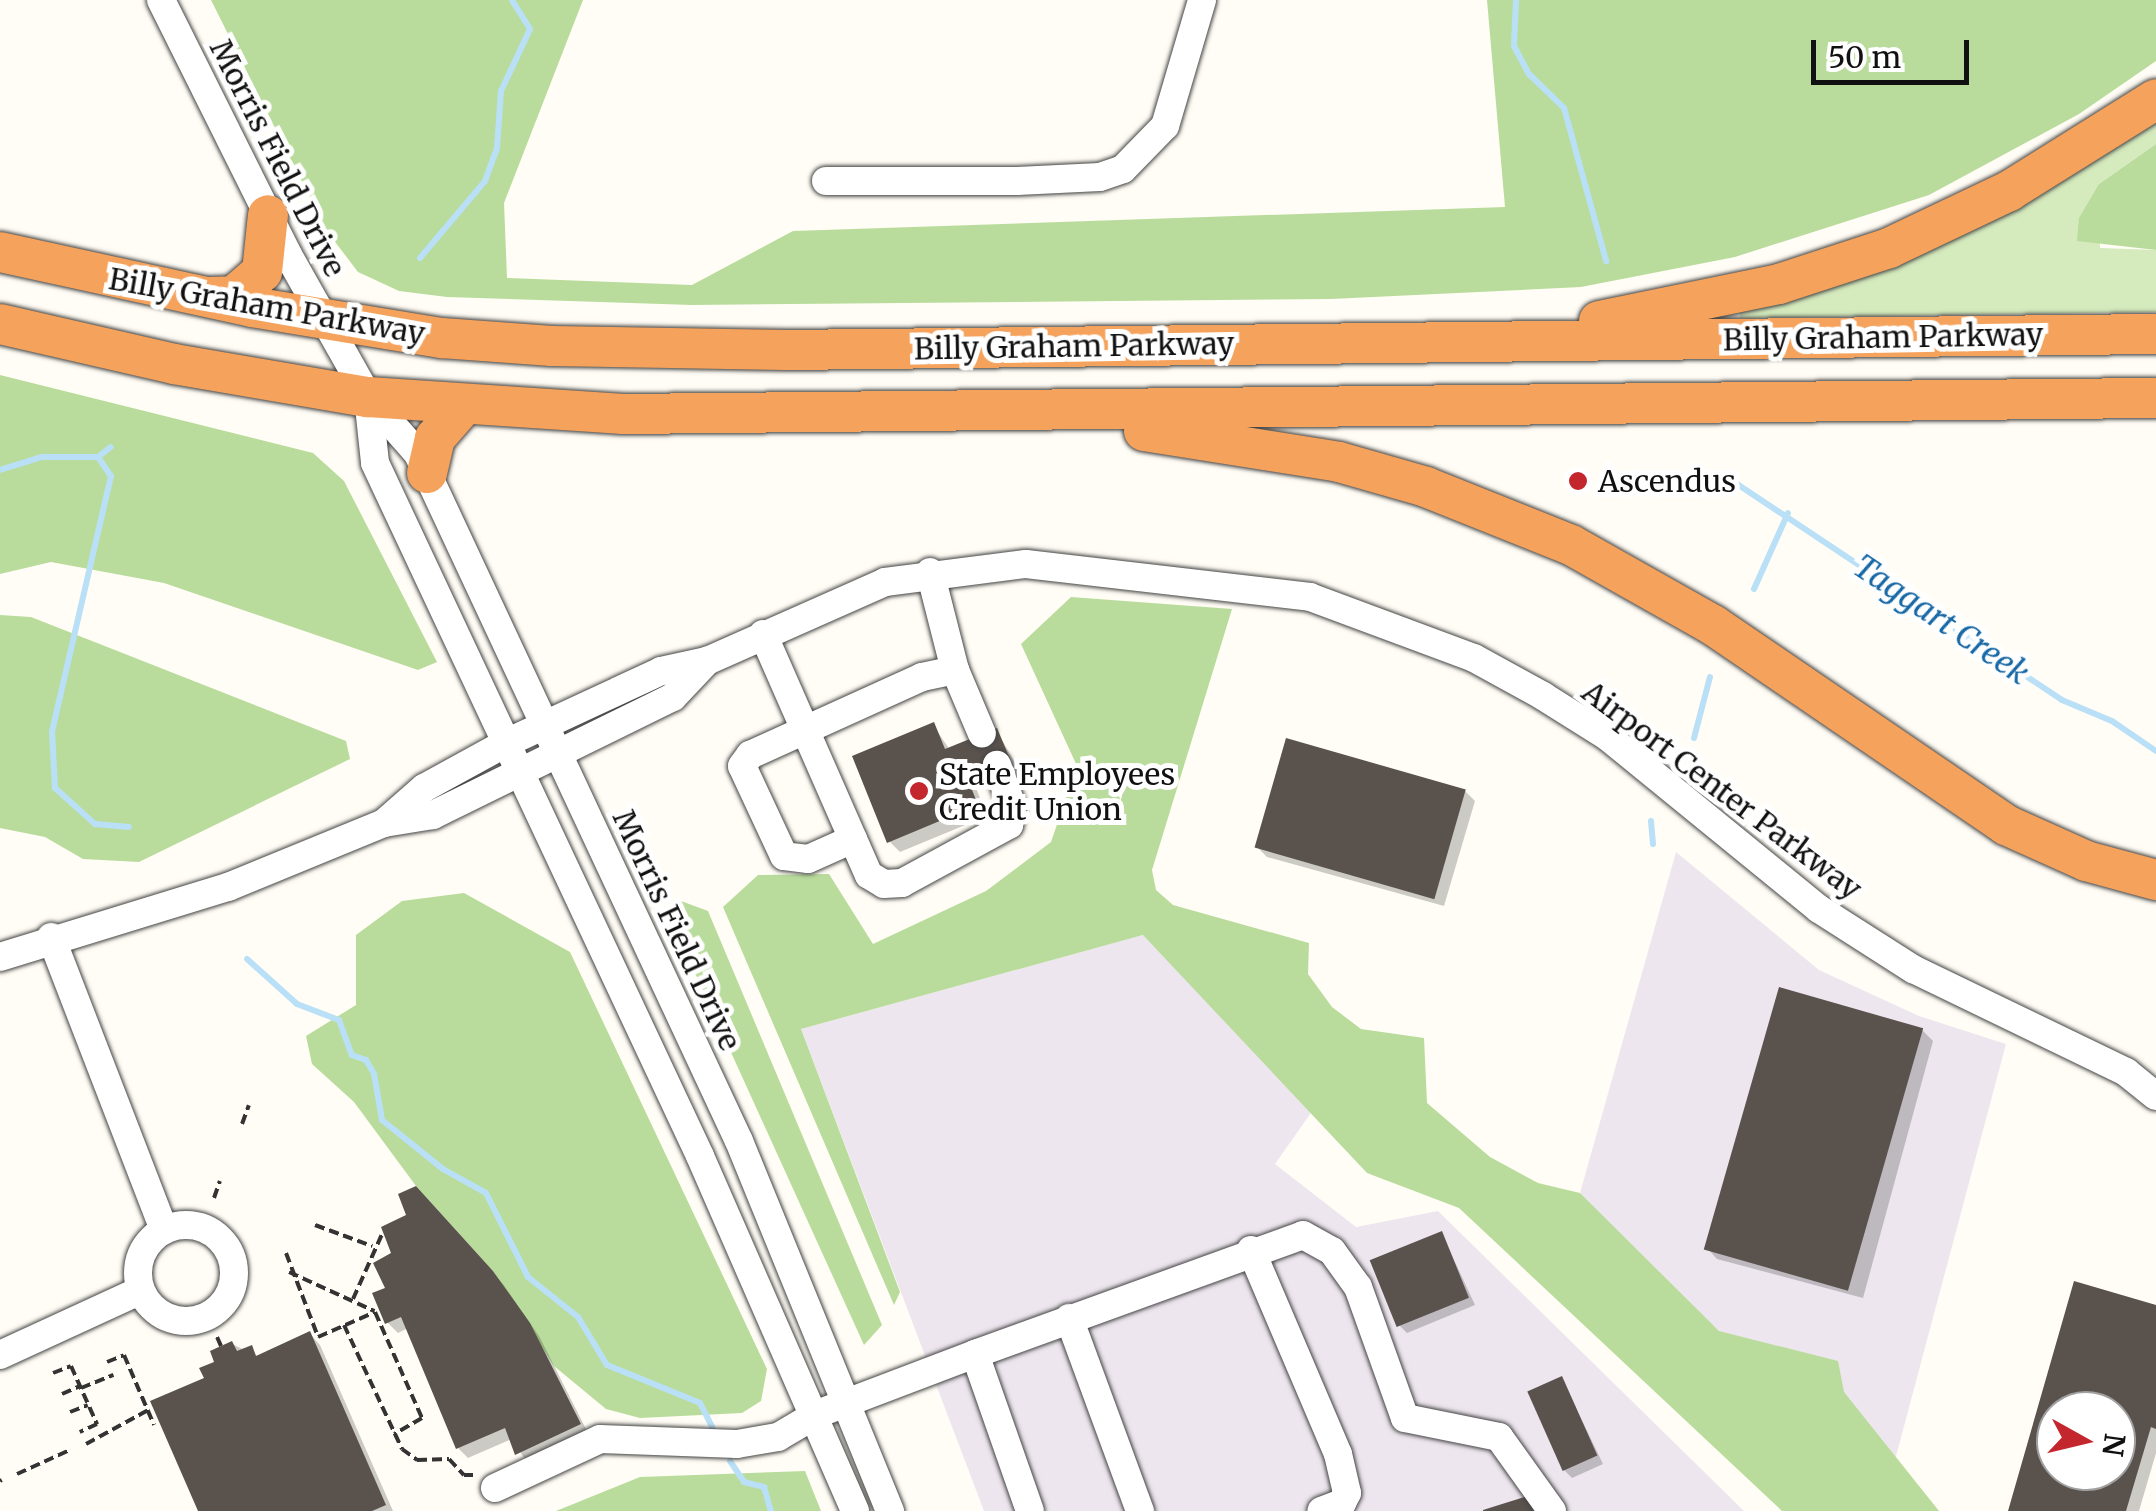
<!DOCTYPE html>
<style>
body{margin:0}
#map{position:relative;width:2156px;height:1511px;overflow:hidden;background:#fffdf5;font-family:Merriweather,serif}
div>[style]{position:absolute}
[style*='--x']{left:calc(var(--x)*1px);top:calc(var(--y)*1px);width:calc(var(--w)*1px);rotate:calc(var(--a)*1deg)}
.industrial>*{inset:0;background:#eee6ef}
.green>*{inset:0;background:#d5ebbd}
.forest>*{inset:0;background:#b9dc9c}
.shadow>*{inset:0;background:#0003}
.stream>*{height:6px;margin:-3px;padding:0 3px;transform-origin:3px;border-radius:3px;background:#b9e0f7}
.building>*{inset:0;background:#5a524d;transform-origin:0 0}
.path>*{height:4px;margin-top:-2px;transform-origin:0;background:repeating-linear-gradient(90deg,#333 0 10px,transparent 0 15px)}
.roads{filter:drop-shadow(0 0 2px #444) drop-shadow(0 0 2px #444)}
.minor>*{height:28px;margin:-14px;padding:0 14px;transform-origin:14px;border-radius:14px;background:#fff}
.minor>.ring{margin:-14px;padding:0;box-sizing:content-box;background:none;border:28px solid #fff;border-radius:50%}
.highway>*{height:40px;margin:-20px;padding:0 20px;transform-origin:20px;border-radius:20px;background:#f5a25d}
.dots>*{width:28px;height:28px;translate:-50% -50%;box-sizing:border-box;border:5px solid #fff;border-radius:50%}
span{translate:-50% -50%;white-space:nowrap;text-align:center;line-height:1.15;-webkit-text-stroke:10px #fff;paint-order:stroke}
.street-label{font-size:30px;color:#111}
.poi-label{font-size:30px;color:#111}
.left{translate:0 -50%;text-align:left}
.water-label{font-size:32px;color:#1768a6;font-style:italic}
.north{position:absolute;left:2036px;top:1391px;width:100px;height:100px;box-sizing:border-box;background:#fff;border:2px solid #a0a0a0;border-radius:50%;rotate:98deg;font-size:28px;font-weight:700;line-height:40px;text-align:center;color:#111}
.north::after{content:'';display:block;margin:auto;width:35px;height:45px;background:#c4262e;clip-path:polygon(50% 0,100% 100%,50% 72%,0 100%)}
.scale{position:absolute;left:1811px;top:40px;width:158px;height:45px;box-sizing:border-box;border:5px solid #111;border-top:0;padding-left:12px;font-size:30px;line-height:35px;white-space:nowrap;color:#111;-webkit-text-stroke:8px #fff;paint-order:stroke}
</style>
<div id="map">
<div class="industrial">
<i style="clip-path:polygon(1676px 852px,1819px 970px,1919px 1016px,2006px 1044px,1891px 1475px,1685px 1302px,1580px 1193px)"></i>
<i style="clip-path:polygon(1143px 935px,1332px 1083px,1275px 1164px,1356px 1227px,1438px 1211px,1744px 1511px,984px 1511px,801px 1029px)"></i>
</div>
<div class="green">
<i style="clip-path:polygon(2156px 114px,2156px 144px,2099px 184px,2100px 248px,2156px 250px,2156px 312px,1740px 318px,1740px 304px)"></i>
</div>
<div class="forest">
<i style="clip-path:polygon(211px 0,583px 0,504px 203px,507px 278px,692px 285px,793px 231px,1505px 207px,1487px 0,2156px 0,2156px 61px,2079px 114px,1929px 195px,1735px 257px,1581px 287px,1331px 299px,692px 305px,447px 297px,399px 291px,358px 272px,326px 230px)"></i>
<i style="clip-path:polygon(2156px 144px,2156px 250px,2077px 241px,2079px 218px,2099px 184px)"></i>
<i style="clip-path:polygon(0 375px,313px 453px,344px 481px,437px 662px,418px 670px,164px 583px,51px 562px,0 574px)"></i>
<i style="clip-path:polygon(1071px 597px,1232px 609px,1152px 870px,1156px 890px,1173px 905px,1309px 943px,1308px 974px,1332px 1007px,1361px 1029px,1424px 1038px,1427px 1103px,1490px 1157px,1538px 1183px,1580px 1193px,1719px 1331px,1838px 1361px,1844px 1392px,1939px 1511px,1782px 1511px,1459px 1208px,1367px 1173px,1143px 935px,801px 1029px,900px 1292px,894px 1305px,723px 907px,758px 875px,829px 874px,873px 944px,986px 891px,1051px 842px,1077px 766px,1021px 644px)"></i>
<i style="clip-path:polygon(0 615px,31px 617px,346px 741px,350px 759px,139px 862px,83px 859px,45px 837px,0 828px)"></i>
<i style="clip-path:polygon(464px 893px,570px 952px,767px 1369px,761px 1401px,742px 1413px,640px 1418px,606px 1409px,554px 1366px,493px 1271px,416px 1186px,354px 1102px,312px 1064px,306px 1036px,356px 1005px,356px 935px,402px 901px)"></i>
<i style="clip-path:polygon(681px 901px,708px 911px,882px 1325px,864px 1345px,680px 940px)"></i>
<i style="clip-path:polygon(805px 1471px,821px 1511px,556px 1511px,640px 1477px)"></i>
</div>
<div class="shadow">
<i style="clip-path:polygon(933px 725px,950px 750px,997px 731px,1019px 770px,976px 788px,987px 816px,900px 852px,889px 841px)"></i>
<i style="clip-path:polygon(1464px 790px,1475px 801px,1444px 906px,1267px 857px,1257px 847px)"></i>
<i style="clip-path:polygon(1922px 1030px,1933px 1041px,1863px 1298px,1717px 1259px,1707px 1248px)"></i>
<i style="clip-path:polygon(426px 1200px,503px 1284px,539px 1336px,589px 1435px,528px 1464px,512px 1439px,468px 1458px,458px 1448px,408px 1328px,398px 1333px,387px 1322px,394px 1255px,409px 1217px)"></i>
<i style="clip-path:polygon(1442px 1234px,1475px 1305px,1407px 1333px,1400px 1326px)"></i>
<i style="clip-path:polygon(evenodd,2076px 1284px,2156px 1308px,2156px 1453px,2139px 1511px,2011px 1511px,2076px 1284px,2056px 1411px,2116px 1411px,2116px 1471px,2056px 1471px,2056px 1411px)"></i>
<i style="clip-path:polygon(310px 1334px,320px 1345px,393px 1511px,200px 1511px,218px 1363px,232px 1344px,260px 1357px)"></i>
<i style="clip-path:polygon(1562px 1379px,1603px 1464px,1572px 1478px,1564px 1470px)"></i>
</div>
<div class="stream">
<i style="--x:1516;--y:0;--w:46;--a:92.5"></i>
<i style="--x:1514;--y:46;--w:32;--a:62"></i>
<i style="--x:1529;--y:74;--w:49;--a:44.2"></i>
<i style="--x:1564;--y:108;--w:159;--a:74.6"></i>
<i style="--x:420;--y:258;--w:101;--a:-49.8"></i>
<i style="--x:485;--y:181;--w:35;--a:-70"></i>
<i style="--x:497;--y:148;--w:57;--a:-86"></i>
<i style="--x:501;--y:91;--w:68;--a:-64.9"></i>
<i style="--x:530;--y:29;--w:34;--a:-122"></i>
<i style="--x:98;--y:457;--w:23;--a:56"></i>
<i style="--x:111;--y:476;--w:262;--a:103"></i>
<i style="--x:52;--y:731;--w:57;--a:87"></i>
<i style="--x:55;--y:788;--w:54;--a:42"></i>
<i style="--x:95;--y:824;--w:34;--a:5"></i>
<i style="--x:0;--y:470;--w:44;--a:-17.2"></i>
<i style="--x:42;--y:457;--w:56;--a:0"></i>
<i style="--x:98;--y:457;--w:16;--a:-38"></i>
<i style="--x:1731;--y:480;--w:397;--a:33.6"></i>
<i style="--x:2062;--y:700;--w:54;--a:22.8"></i>
<i style="--x:2112;--y:721;--w:53;--a:34.3"></i>
<i style="--x:1754;--y:589;--w:83;--a:-65.9"></i>
<i style="--x:1694;--y:738;--w:63;--a:-75.3"></i>
<i style="--x:1651;--y:821;--w:23;--a:85"></i>
<i style="--x:247;--y:959;--w:67;--a:42"></i>
<i style="--x:297;--y:1004;--w:45;--a:20.9"></i>
<i style="--x:339;--y:1020;--w:37;--a:70"></i>
<i style="--x:352;--y:1055;--w:15;--a:20"></i>
<i style="--x:366;--y:1060;--w:16;--a:60"></i>
<i style="--x:374;--y:1074;--w:47;--a:80.1"></i>
<i style="--x:382;--y:1120;--w:78;--a:38.8"></i>
<i style="--x:443;--y:1169;--w:49;--a:29.2"></i>
<i style="--x:486;--y:1193;--w:94;--a:63.4"></i>
<i style="--x:528;--y:1277;--w:64;--a:38.7"></i>
<i style="--x:578;--y:1317;--w:56;--a:58.9"></i>
<i style="--x:607;--y:1365;--w:100;--a:22.2"></i>
<i style="--x:700;--y:1403;--w:27;--a:63"></i>
<i style="--x:730;--y:1461;--w:25;--a:56"></i>
<i style="--x:744;--y:1482;--w:21;--a:14"></i>
<i style="--x:764;--y:1487;--w:25;--a:74"></i>
</div>
<div class="building">
<i style="clip-path:polygon(934px 722px,945px 749px,997px 728px,1010px 759px,967px 777px,978px 805px,887px 843px,852px 756px)"></i>
<i style="left:1286px;top:738px;width:187px;height:114px;rotate:16deg"></i>
<i style="left:1779px;top:987px;width:150px;height:273px;rotate:16deg"></i>
<i style="clip-path:polygon(416px 1186px,493px 1271px,530px 1323px,581px 1424px,515px 1455px,505px 1428px,456px 1449px,401px 1317px,385px 1324px,372px 1293px,385px 1288px,373px 1263px,391px 1253px,381px 1227px,406px 1215px,398px 1194px)"></i>
<i style="left:1442px;top:1231px;width:72px;height:78px;rotate:68deg"></i>
<i style="clip-path:polygon(evenodd,2074px 1281px,2156px 1305px,2156px 1429px,2151px 1427px,2126px 1511px,2008px 1511px,2074px 1281px,2056px 1411px,2116px 1411px,2116px 1471px,2056px 1471px,2056px 1411px)"></i>
<i style="clip-path:polygon(310px 1331px,386px 1505px,372px 1511px,198px 1511px,150px 1401px,204px 1378px,199px 1368px,214px 1362px,210px 1351px,232px 1341px,237px 1351px,252px 1345px,256px 1356px)"></i>
<i style="left:1562px;top:1376px;width:87px;height:38px;rotate:66deg"></i>
<i style="clip-path:polygon(1531px 1495px,1538px 1511px,1483px 1511px,1483px 1510px)"></i>
</div>
<div class="path">
<i style="--x:242;--y:1124;--w:20;--a:-70"></i>
<i style="--x:214;--y:1198;--w:18;--a:-71"></i>
<i style="--x:315;--y:1225;--w:61;--a:20.2"></i>
<i style="--x:286;--y:1253;--w:90;--a:69.1"></i>
<i style="--x:318;--y:1337;--w:62;--a:-23.7"></i>
<i style="--x:375;--y:1312;--w:116;--a:66.1"></i>
<i style="--x:422;--y:1418;--w:32;--a:150"></i>
<i style="--x:289;--y:1272;--w:94;--a:24.6"></i>
<i style="--x:353;--y:1299;--w:73;--a:-65.9"></i>
<i style="--x:344;--y:1325;--w:137;--a:64.9"></i>
<i style="--x:402;--y:1449;--w:19;--a:36"></i>
<i style="--x:417;--y:1460;--w:32;--a:-2"></i>
<i style="--x:449;--y:1459;--w:22;--a:47"></i>
<i style="--x:464;--y:1475;--w:9;--a:0"></i>
<i style="--x:217;--y:1337;--w:10;--a:66"></i>
<i style="--x:107;--y:1362;--w:18;--a:-22"></i>
<i style="--x:124;--y:1355;--w:76;--a:66.8"></i>
<i style="--x:53;--y:1373;--w:19;--a:-21"></i>
<i style="--x:71;--y:1366;--w:64;--a:65.9"></i>
<i style="--x:97;--y:1424;--w:19;--a:155"></i>
<i style="--x:81;--y:1388;--w:35;--a:-22"></i>
<i style="--x:62;--y:1394;--w:20;--a:-24"></i>
<i style="--x:70;--y:1412;--w:19;--a:-21"></i>
<i style="--x:86;--y:1444;--w:71;--a:-28.7"></i>
<i style="--x:17;--y:1474;--w:58;--a:-24.4"></i>
<i style="--x:0;--y:1481;--w:2;--a:-27"></i>
</div>
<div class="roads">
<div class="minor">
<i style="--x:161;--y:0;--w:283;--a:63.5"></i>
<i style="--x:287;--y:253;--w:165;--a:60.6"></i>
<i style="--x:368;--y:397;--w:76;--a:48.7"></i>
<i style="--x:418;--y:454;--w:758;--a:64.96"></i>
<i style="--x:739;--y:1141;--w:400;--a:67.8"></i>
<i style="--x:826;--y:181;--w:191;--a:0"></i>
<i style="--x:1017;--y:181;--w:83;--a:-2.8"></i>
<i style="--x:1100;--y:177;--w:24;--a:-19"></i>
<i style="--x:1123;--y:169;--w:60;--a:-45.7"></i>
<i style="--x:1165;--y:126;--w:131;--a:-73.6"></i>
<i style="--x:368;--y:397;--w:66;--a:83.9"></i>
<i style="--x:375;--y:463;--w:765;--a:64.87"></i>
<i style="--x:700;--y:1156;--w:387;--a:66.4"></i>
<i style="--x:930;--y:572;--w:101;--a:75.7"></i>
<i style="--x:955;--y:670;--w:69;--a:67.1"></i>
<i style="--x:763;--y:634;--w:263;--a:66.3"></i>
<i style="--x:869;--y:875;--w:17;--a:31"></i>
<i style="--x:884;--y:884;--w:18;--a:-3"></i>
<i style="--x:902;--y:883;--w:122;--a:-28.5"></i>
<i style="--x:1009;--y:825;--w:19;--a:-81"></i>
<i style="--x:1012;--y:806;--w:44;--a:-110.1"></i>
<i style="--x:384;--y:823;--w:53;--a:-41.2"></i>
<i style="--x:424;--y:788;--w:91;--a:-28.8"></i>
<i style="--x:504;--y:744;--w:173;--a:-24.9"></i>
<i style="--x:661;--y:671;--w:47;--a:-12.3"></i>
<i style="--x:707;--y:661;--w:195;--a:-23.9"></i>
<i style="--x:885;--y:582;--w:142;--a:-7.3"></i>
<i style="--x:1026;--y:564;--w:286;--a:6.6"></i>
<i style="--x:1310;--y:597;--w:175;--a:20.4"></i>
<i style="--x:1474;--y:658;--w:79;--a:28.8"></i>
<i style="--x:1543;--y:696;--w:77;--a:32.2"></i>
<i style="--x:1608;--y:737;--w:272;--a:39.2"></i>
<i style="--x:1819;--y:909;--w:112;--a:32.6"></i>
<i style="--x:1913;--y:969;--w:237;--a:25.8"></i>
<i style="--x:2126;--y:1072;--w:38;--a:39"></i>
<i style="--x:853;--y:839;--w:49;--a:156"></i>
<i style="--x:808;--y:859;--w:24;--a:-173"></i>
<i style="--x:784;--y:856;--w:99;--a:-115"></i>
<i style="--x:742;--y:766;--w:14;--a:-54"></i>
<i style="--x:750;--y:755;--w:189;--a:-24.4"></i>
<i style="--x:922;--y:677;--w:34;--a:-12"></i>
<i style="--x:51;--y:937;--w:314;--a:68.9"></i>
<i style="--x:0;--y:957;--w:239;--a:-17.1"></i>
<i style="--x:228;--y:887;--w:169;--a:-22.3"></i>
<i style="--x:384;--y:823;--w:50;--a:-9.3"></i>
<i style="--x:433;--y:815;--w:267;--a:-26.2"></i>
<i style="--x:673;--y:697;--w:50;--a:-46.6"></i>
<i class="ring" style="left:138px;top:1225px;width:68px;height:68px"></i>
<i style="--x:1251;--y:1250;--w:222;--a:66.9"></i>
<i style="--x:1338;--y:1454;--w:40;--a:77"></i>
<i style="--x:1347;--y:1493;--w:11;--a:117"></i>
<i style="--x:1342;--y:1503;--w:22;--a:159"></i>
<i style="--x:1069;--y:1318;--w:206;--a:69.8"></i>
<i style="--x:975;--y:1354;--w:349;--a:-19.9"></i>
<i style="--x:1303;--y:1235;--w:33;--a:29"></i>
<i style="--x:1332;--y:1251;--w:44;--a:54.2"></i>
<i style="--x:1358;--y:1287;--w:139;--a:70.3"></i>
<i style="--x:1405;--y:1418;--w:96;--a:11.4"></i>
<i style="--x:1499;--y:1437;--w:91;--a:54.4"></i>
<i style="--x:0;--y:1355;--w:155;--a:-24.7"></i>
<i style="--x:495;--y:1488;--w:116;--a:-25"></i>
<i style="--x:600;--y:1439;--w:137;--a:2.1"></i>
<i style="--x:737;--y:1444;--w:42;--a:-9.7"></i>
<i style="--x:778;--y:1437;--w:45;--a:-30.5"></i>
<i style="--x:817;--y:1414;--w:169;--a:-20.8"></i>
<i style="--x:975;--y:1354;--w:166;--a:70.7"></i>
</div>
<div class="highway">
<i style="--x:0;--y:252;--w:258;--a:12.3"></i>
<i style="--x:252;--y:307;--w:193;--a:9.3"></i>
<i style="--x:442;--y:338;--w:110;--a:4.2"></i>
<i style="--x:552;--y:346;--w:234;--a:1"></i>
<i style="--x:786;--y:350;--w:1370;--a:-0.67"></i>
<i style="--x:209;--y:297;--w:25;--a:-2"></i>
<i style="--x:234;--y:296;--w:37;--a:-41"></i>
<i style="--x:262;--y:272;--w:57;--a:-84"></i>
<i style="--x:1599;--y:321;--w:184;--a:-11.6"></i>
<i style="--x:1779;--y:284;--w:116;--a:-18.1"></i>
<i style="--x:1889;--y:248;--w:133;--a:-25.4"></i>
<i style="--x:2009;--y:191;--w:173;--a:-32"></i>
<i style="--x:0;--y:324;--w:179;--a:12.9"></i>
<i style="--x:174;--y:364;--w:197;--a:9.7"></i>
<i style="--x:368;--y:397;--w:256;--a:3.8"></i>
<i style="--x:623;--y:414;--w:1533;--a:-0.6"></i>
<i style="--x:1144;--y:431;--w:197;--a:9"></i>
<i style="--x:1339;--y:462;--w:91;--a:16"></i>
<i style="--x:1426;--y:487;--w:156;--a:21.8"></i>
<i style="--x:1571;--y:545;--w:163;--a:29.4"></i>
<i style="--x:1713;--y:625;--w:355;--a:34.3"></i>
<i style="--x:2006;--y:825;--w:88;--a:24.2"></i>
<i style="--x:2086;--y:861;--w:73;--a:15.2"></i>
<i style="--x:427;--y:473;--w:36;--a:-77"></i>
<i style="--x:435;--y:438;--w:43;--a:-48.8"></i>
</div>
</div>
<div class="dots">
<i style="left:1578px;top:481px;background:#c4262e"></i>
<i style="left:919px;top:791px;background:#c4262e"></i>
</div>
<div class="street-label">
<span style="left:278px;top:158px;rotate:63deg">Morris Field Drive</span>
<span style="left:267px;top:306px;rotate:10deg">Billy Graham Parkway</span>
<span style="left:1883px;top:337px;rotate:-1deg">Billy Graham Parkway</span>
<span style="left:1074px;top:346px;rotate:-1deg">Billy Graham Parkway</span>
<span style="left:1722px;top:790px;rotate:37deg">Airport Center Parkway</span>
<span style="left:677px;top:930px;rotate:65deg">Morris Field Drive</span>
</div>
<div class="poi-label">
<span class="left" style="left:1598px;top:481px">Ascendus</span>
<span class="left" style="left:939px;top:791px">State Employees<br>Credit Union</span>
</div>
<div class="water-label">
<span style="left:1941px;top:620px;rotate:34deg">Taggart Creek</span>
</div>
<div class="north">N</div>
<div class="scale">50 m</div>
</div>
